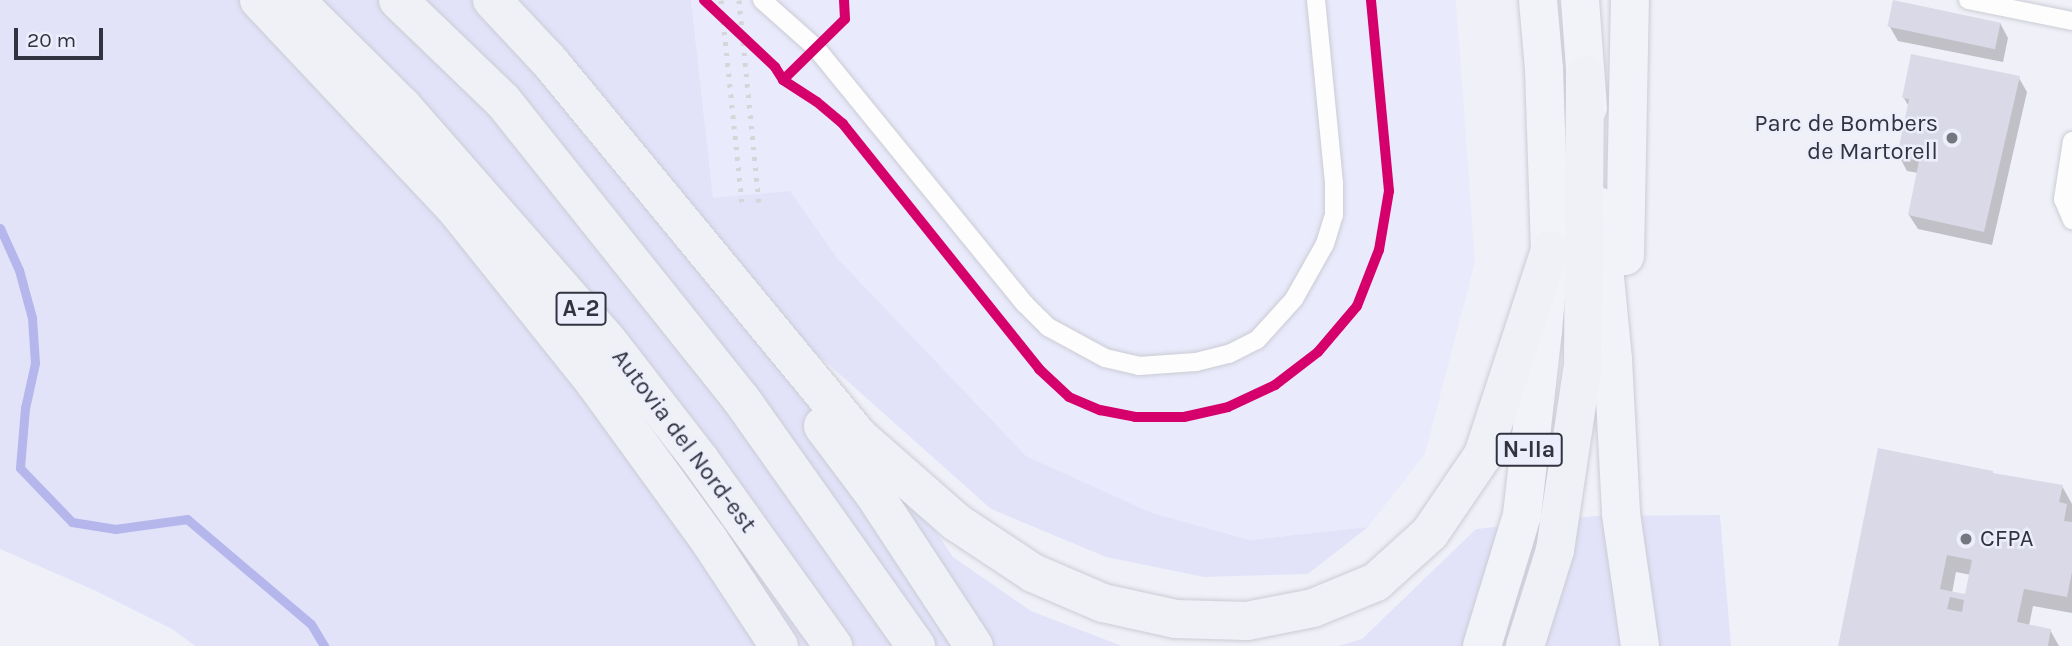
<!DOCTYPE html>
<style>
body{margin:0}
#map{position:relative;width:2072px;height:646px;overflow:hidden;background:#f0f1f8;font-family:Karla,sans-serif}
div>[style]{position:absolute}
[style*='--x']{left:calc(var(--x)*1px);top:calc(var(--y)*1px);width:calc(var(--w)*1px);rotate:calc(var(--a)*1deg)}
.built>*{inset:0;background:#e9eafb}
.green>*{inset:0;background:#e2e3f9}
.shadow>*{inset:0;background:#0003}
.stream>*{height:9px;margin:-4.5px;padding:0 4.5px;transform-origin:4.5px;border-radius:4.5px;background:#b5b6eb}
.building>*{inset:0;background:#d9d9e8;transform-origin:0 0}
.roads{filter:drop-shadow(0 0 2px #cbccd5) drop-shadow(0 0 2px #cbccd5)}
.service>*{height:18px;margin:-9px;padding:0 9px;transform-origin:9px;border-radius:9px;background:#fdfdfe}
.trunk>*{height:38px;margin:-19px;padding:0 19px;transform-origin:19px;border-radius:19px;background:#f2f3f8}
.motorway>*{height:38px;margin:-19px;padding:0 19px;transform-origin:19px;border-radius:19px;background:#f0f1f7}
.rail>*{height:5px;margin-top:-2.5px;transform-origin:0;background:repeating-linear-gradient(90deg,#d6d6d8 0 3.5px,transparent 0 10.5px)}
.cycleway>*{height:10px;margin:-5px;padding:0 5px;transform-origin:5px;border-radius:5px;background:#d6006c}
.dots>*{width:19px;height:19px;translate:-50% -50%;box-sizing:border-box;border:4px solid #edeefc;border-radius:50%}
span{translate:-50% -50%;white-space:nowrap;text-align:center;line-height:1.15;-webkit-text-stroke:5px #edeefc;paint-order:stroke}
.shield-label span{padding:2px 5px;background:#edeefc;border:2px solid;border-radius:5px;-webkit-text-stroke-width:0}
.shield-label{font-size:23px;color:#323340;font-weight:700}
.poi-label{font-size:24px;color:#323340}
.right{translate:-100% -50%;text-align:right}
.left{translate:0 -50%;text-align:left}
.street-label{font-size:24px;color:#323340}
.scale{position:absolute;left:14px;top:28px;width:89px;height:32px;box-sizing:border-box;border:4px solid #323340;border-top:0;padding-left:9px;font-size:21px;line-height:24px;white-space:nowrap;color:#323340;-webkit-text-stroke:5px #edeefc;paint-order:stroke}
</style>
<div id="map">
<div class="built">
<i style="clip-path:polygon(691px 0,1456px 0,1475px 262px,1425px 454px,1368px 527px,1250px 540px,1152px 513px,1026px 456px,838px 259px,790px 191px,713px 199px)"></i>
</div>
<div class="green">
<i style="clip-path:polygon(0 0,691px 0,713px 198px,790px 191px,838px 259px,1026px 456px,1152px 513px,1250px 540px,1368px 527px,1308px 574px,1204px 577px,1106px 557px,991px 509px,817px 354px,953px 557px,1031px 611px,1122px 646px,195px 646px,172px 629px,96px 591px,0 549px)"></i>
<i style="clip-path:polygon(1720px 515px,1731px 646px,1338px 646px,1362px 639px,1476px 529px,1595px 516px)"></i>
</div>
<div class="shadow">
<i style="clip-path:polygon(2000px 23px,2008px 38px,2003px 62px,1898px 41px,1890px 27px)"></i>
<i style="clip-path:polygon(2019px 78px,2027px 92px,1992px 245px,1918px 229px,1909px 215px,1918px 173px,1907px 171px,1899px 156px,1909px 107px,1904px 98px)"></i>
<i style="clip-path:polygon(evenodd,1993px 475px,2062px 486px,2072px 504px,2072px 613px,2033px 606px,2029px 626px,2050px 630px,2059px 646px,1840px 646px,1993px 475px,1956px 572px,1971px 575px,1966px 596px,1952px 593px,1956px 572px)"></i>
</div>
<div class="stream">
<i style="--x:0;--y:228;--w:46;--a:65.7"></i>
<i style="--x:19;--y:270;--w:50;--a:74.8"></i>
<i style="--x:32;--y:318;--w:45;--a:86.2"></i>
<i style="--x:35;--y:363;--w:46;--a:102.5"></i>
<i style="--x:25;--y:408;--w:60;--a:94.8"></i>
<i style="--x:20;--y:468;--w:75;--a:46.1"></i>
<i style="--x:72;--y:522;--w:44;--a:9.2"></i>
<i style="--x:115;--y:529;--w:73;--a:-7.9"></i>
<i style="--x:187;--y:519;--w:162;--a:40.3"></i>
<i style="--x:311;--y:624;--w:26;--a:59"></i>
</div>
<div class="building">
<i style="left:1893px;top:0;width:110px;height:27px;rotate:12deg"></i>
<i style="clip-path:polygon(1911px 54px,2020px 76px,1984px 232px,1908px 215px,1919px 161px,1897px 156px,1909px 99px,1902px 98px)"></i>
<i style="clip-path:polygon(evenodd,1878px 448px,1993px 471px,1993px 473px,2063px 485px,2059px 502px,2067px 504px,2064px 521px,2072px 522px,2072px 572px,2067px 597px,2024px 589px,2017px 622px,2051px 629px,2048px 646px,1838px 646px,1878px 448px,1947px 555px,1972px 560px,1965px 594px,1940px 589px,1947px 555px,1878px 448px,1950px 597px,1964px 600px,1962px 612px,1947px 609px,1950px 597px)"></i>
</div>
<div class="roads">
<div class="service">
<i style="--x:762;--y:0;--w:72;--a:41.6"></i>
<i style="--x:816;--y:48;--w:330;--a:50.8"></i>
<i style="--x:1025;--y:304;--w:33;--a:45"></i>
<i style="--x:1048;--y:327;--w:65;--a:28.5"></i>
<i style="--x:1105;--y:358;--w:35;--a:13"></i>
<i style="--x:1139;--y:366;--w:57;--a:-4"></i>
<i style="--x:1196;--y:362;--w:34;--a:-14"></i>
<i style="--x:1229;--y:354;--w:31;--a:-27"></i>
<i style="--x:1257;--y:340;--w:55;--a:-47.9"></i>
<i style="--x:1294;--y:299;--w:63;--a:-60.6"></i>
<i style="--x:1325;--y:244;--w:30;--a:-73"></i>
<i style="--x:1334;--y:215;--w:32;--a:-90"></i>
<i style="--x:1334;--y:183;--w:184;--a:-95.6"></i>
<i style="--x:1968;--y:0;--w:106;--a:11.4"></i>
<i style="--x:2072;--y:141;--w:59;--a:98.8"></i>
<i style="--x:2063;--y:199;--w:23;--a:67"></i>
</div>
<div class="trunk">
<i style="--x:1580;--y:0;--w:108;--a:85.8"></i>
<i style="--x:1598;--y:206;--w:155;--a:84.4"></i>
<i style="--x:1613;--y:360;--w:154;--a:87"></i>
<i style="--x:1621;--y:514;--w:133;--a:81.8"></i>
<i style="--x:1625;--y:256;--w:256;--a:-88.9"></i>
<i style="--x:1482;--y:646;--w:137;--a:-73"></i>
<i style="--x:1522;--y:515;--w:185;--a:-83.5"></i>
<i style="--x:1543;--y:331;--w:81;--a:-85.1"></i>
<i style="--x:1550;--y:250;--w:181;--a:-91.9"></i>
<i style="--x:1544;--y:69;--w:69;--a:-95"></i>
</div>
<div class="motorway">
<i style="--x:259;--y:0;--w:286;--a:46.7"></i>
<i style="--x:455;--y:208;--w:224;--a:51.3"></i>
<i style="--x:595;--y:383;--w:194;--a:54"></i>
<i style="--x:709;--y:540;--w:127;--a:56.6"></i>
<i style="--x:295;--y:0;--w:152;--a:44.7"></i>
<i style="--x:403;--y:107;--w:310;--a:48.8"></i>
<i style="--x:607;--y:340;--w:152;--a:52.2"></i>
<i style="--x:700;--y:460;--w:229;--a:54.4"></i>
<i style="--x:398;--y:0;--w:146;--a:43.9"></i>
<i style="--x:503;--y:101;--w:381;--a:51.4"></i>
<i style="--x:741;--y:399;--w:303;--a:54.7"></i>
<i style="--x:492;--y:0;--w:85;--a:46.9"></i>
<i style="--x:550;--y:62;--w:483;--a:50.5"></i>
<i style="--x:857;--y:435;--w:132;--a:41.3"></i>
<i style="--x:956;--y:522;--w:92;--a:33.5"></i>
<i style="--x:1033;--y:573;--w:76;--a:23.2"></i>
<i style="--x:1103;--y:603;--w:75;--a:12.4"></i>
<i style="--x:1176;--y:619;--w:71;--a:1.6"></i>
<i style="--x:1247;--y:621;--w:67;--a:-11.1"></i>
<i style="--x:1313;--y:608;--w:68;--a:-22.4"></i>
<i style="--x:1376;--y:582;--w:73;--a:-42.2"></i>
<i style="--x:1430;--y:533;--w:94;--a:-55.8"></i>
<i style="--x:1483;--y:455;--w:216;--a:-71.9"></i>
<i style="--x:823;--y:426;--w:85;--a:53.1"></i>
<i style="--x:874;--y:494;--w:182;--a:56.7"></i>
<i style="--x:1525;--y:646;--w:101;--a:-72.6"></i>
<i style="--x:1555;--y:550;--w:188;--a:-81.4"></i>
<i style="--x:1583;--y:364;--w:289;--a:-89.6"></i>
</div>
</div>
<div class="rail">
<i style="--x:721;--y:0;--w:204;--a:84.1"></i>
<i style="--x:739;--y:0;--w:206;--a:84.4"></i>
</div>
<div class="cycleway">
<i style="--x:704;--y:0;--w:98;--a:43.3"></i>
<i style="--x:775;--y:67;--w:15;--a:58"></i>
<i style="--x:783;--y:80;--w:40;--a:32.9"></i>
<i style="--x:817;--y:102;--w:34;--a:40"></i>
<i style="--x:843;--y:124;--w:314;--a:51.3"></i>
<i style="--x:1039;--y:369;--w:41;--a:43"></i>
<i style="--x:1069;--y:397;--w:34;--a:23"></i>
<i style="--x:1100;--y:410;--w:36;--a:11"></i>
<i style="--x:1135;--y:417;--w:49;--a:0"></i>
<i style="--x:1184;--y:417;--w:45;--a:-12.8"></i>
<i style="--x:1228;--y:407;--w:52;--a:-25.1"></i>
<i style="--x:1275;--y:385;--w:54;--a:-37.5"></i>
<i style="--x:1318;--y:352;--w:60;--a:-49.7"></i>
<i style="--x:1357;--y:306;--w:60;--a:-68.6"></i>
<i style="--x:1379;--y:250;--w:60;--a:-80.4"></i>
<i style="--x:1389;--y:191;--w:192;--a:-95.4"></i>
<i style="--x:783;--y:80;--w:87;--a:-44.5"></i>
<i style="--x:845;--y:19;--w:19;--a:-93"></i>
</div>
<div class="dots">
<i style="left:1952px;top:138px;background:#747680"></i>
<i style="left:1966px;top:539px;background:#747680"></i>
</div>
<div class="shield-label">
<span style="left:581px;top:309px">A-2</span>
<span style="left:1529px;top:450px">N-IIa</span>
</div>
<div class="poi-label">
<span class="right" style="left:1938px;top:138px">Parc de Bombers<br>de Martorell</span>
<span class="left" style="left:1980px;top:539px">CFPA</span>
</div>
<div class="street-label">
<span style="left:684px;top:441px;rotate:53deg">Autovia del Nord-est</span>
</div>
<div class="scale">20 m</div>
</div>
